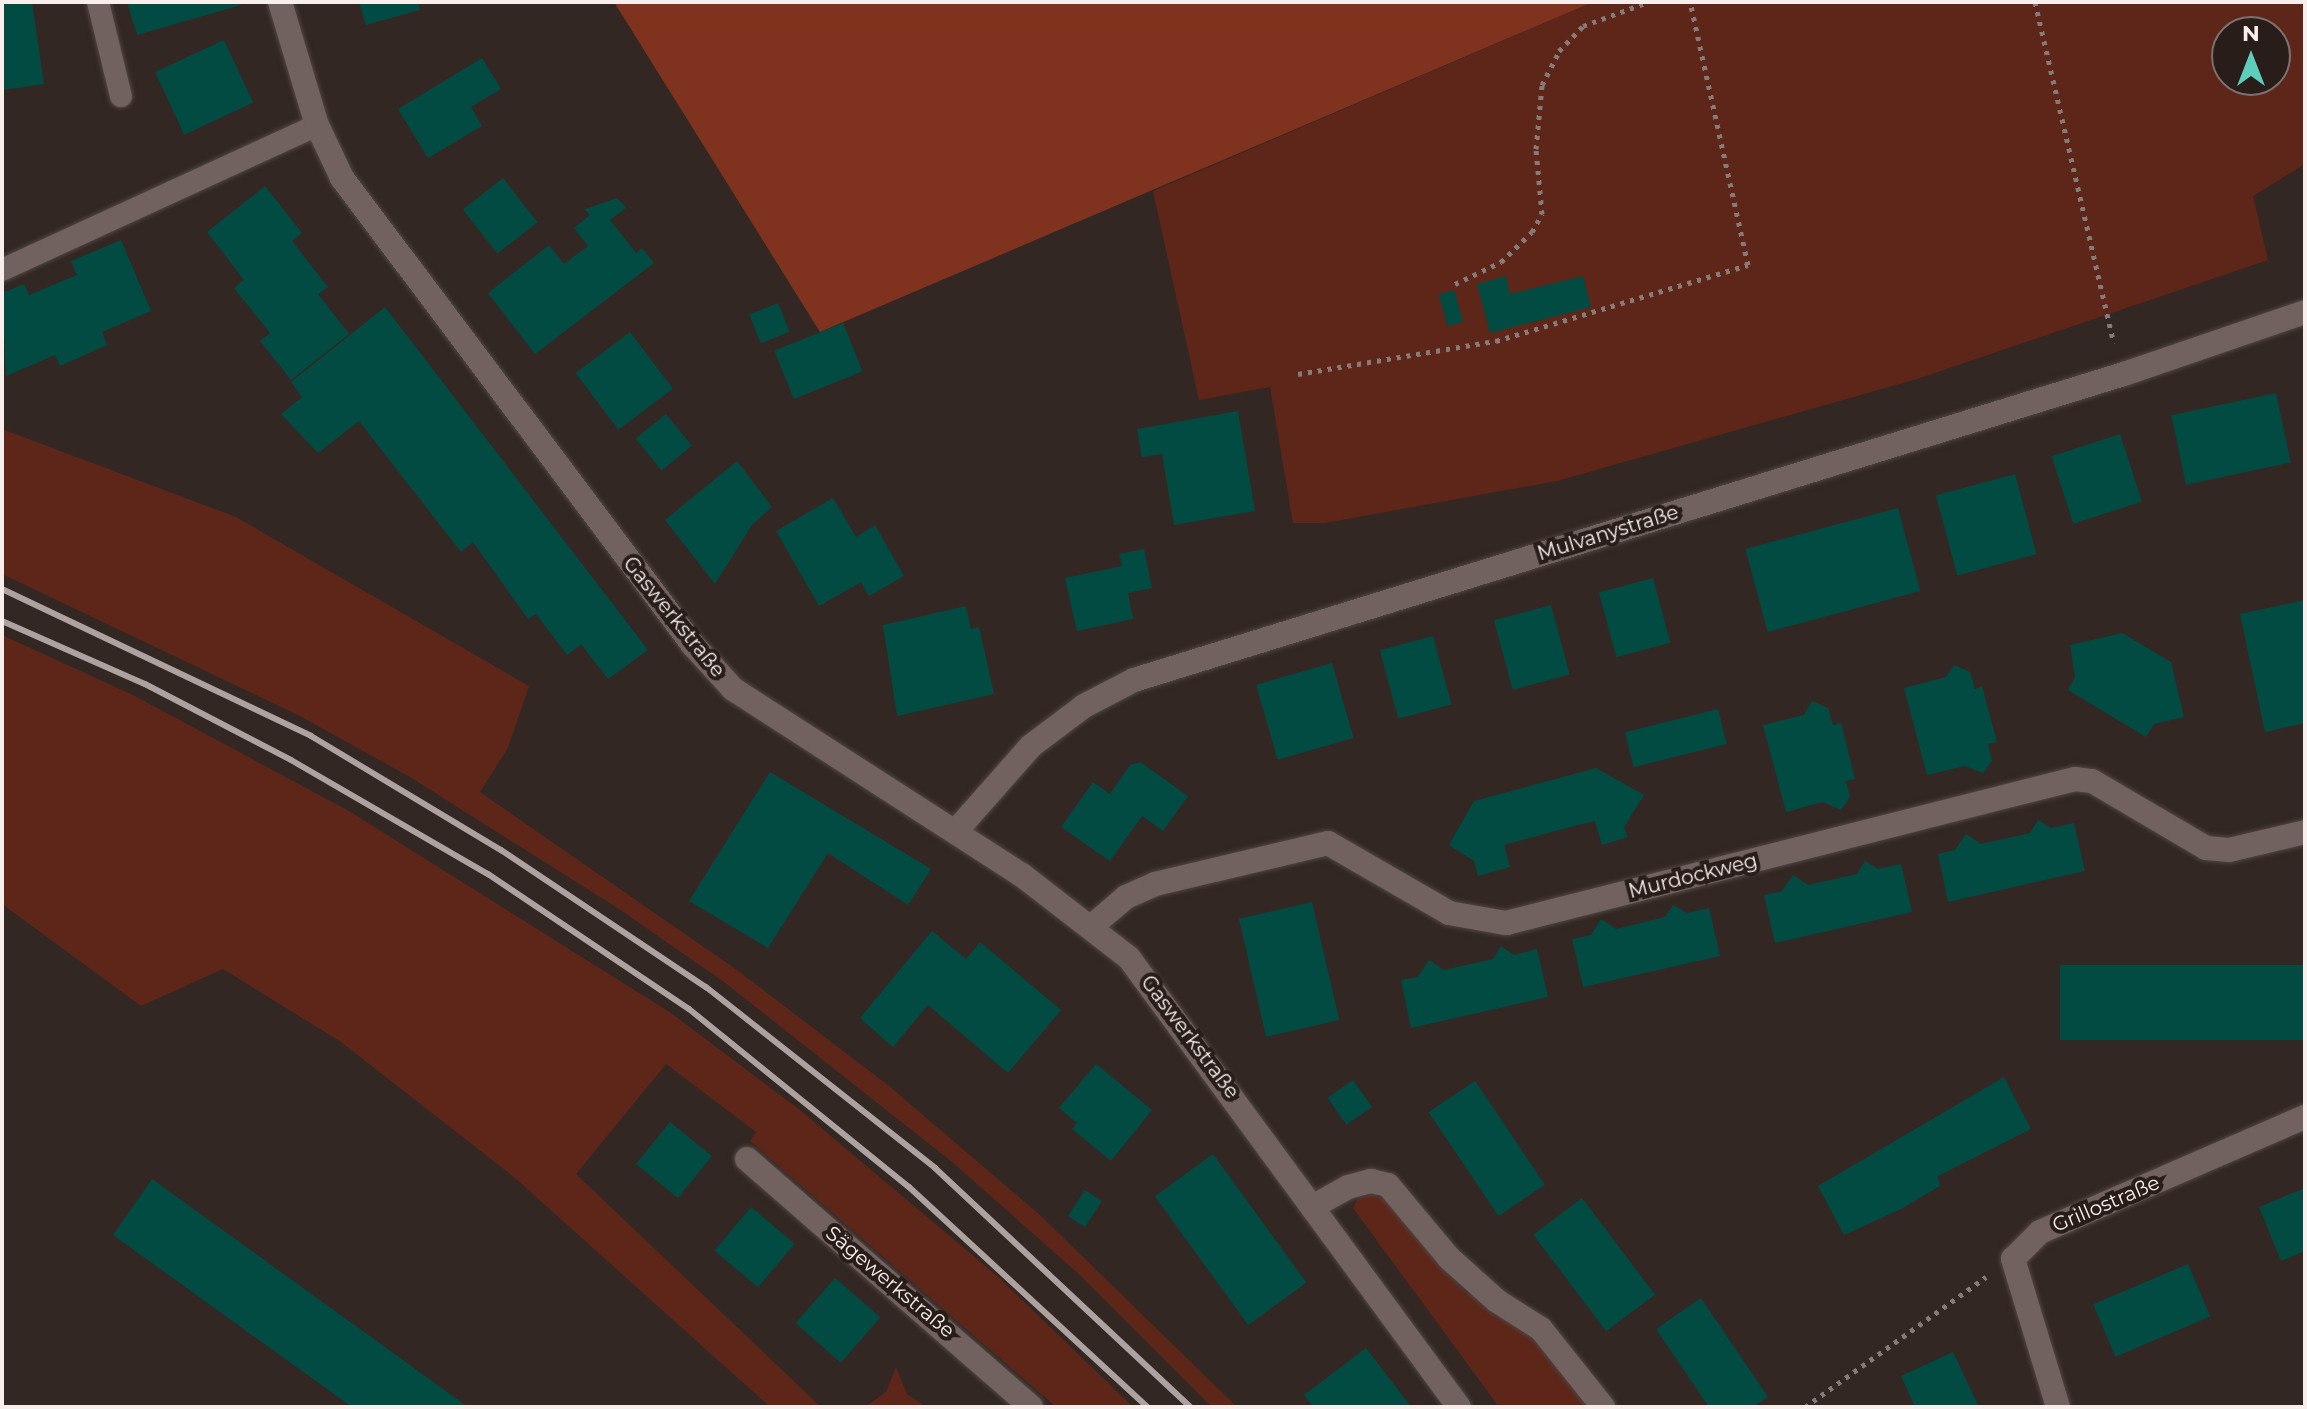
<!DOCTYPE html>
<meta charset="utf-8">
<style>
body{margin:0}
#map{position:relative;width:2307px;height:1409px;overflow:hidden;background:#332723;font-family:Montserrat,sans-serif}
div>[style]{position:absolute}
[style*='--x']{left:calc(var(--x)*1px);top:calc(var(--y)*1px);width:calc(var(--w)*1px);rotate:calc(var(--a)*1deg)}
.green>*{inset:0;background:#5d2618}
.forest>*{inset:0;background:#7f331f}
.building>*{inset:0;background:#024b42;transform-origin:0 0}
.path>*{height:5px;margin-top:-2.5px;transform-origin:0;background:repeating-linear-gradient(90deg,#867b78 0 4px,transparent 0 10px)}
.roads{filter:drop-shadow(0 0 2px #4f4543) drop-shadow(0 0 2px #4f4543)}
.lane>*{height:22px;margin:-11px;padding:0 11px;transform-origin:11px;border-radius:11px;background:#71625f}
.street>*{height:24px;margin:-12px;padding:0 12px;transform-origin:12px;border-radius:12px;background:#71625f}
.rail>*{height:6px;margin:-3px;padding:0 3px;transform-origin:3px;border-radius:3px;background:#ada2a0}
span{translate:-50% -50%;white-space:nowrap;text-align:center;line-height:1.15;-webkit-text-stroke:8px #291d1a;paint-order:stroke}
.street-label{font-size:20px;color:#f8efed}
.frame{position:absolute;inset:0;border:4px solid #f8efed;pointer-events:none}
.north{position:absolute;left:2211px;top:16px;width:80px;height:80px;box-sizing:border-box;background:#291d1a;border:2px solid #7c716e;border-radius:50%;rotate:0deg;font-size:22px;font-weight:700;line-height:32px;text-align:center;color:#f8efed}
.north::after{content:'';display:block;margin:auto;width:28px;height:36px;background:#5ccebb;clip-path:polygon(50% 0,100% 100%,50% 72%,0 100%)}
</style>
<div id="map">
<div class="green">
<i style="clip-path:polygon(evenodd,1593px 2px,2305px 2px,2305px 164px,2253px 196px,2268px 260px,1917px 379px,1557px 481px,1325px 523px,1293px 523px,1270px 387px,1199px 400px,1153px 191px,1593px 2px,2227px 32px,2275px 32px,2275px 80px,2227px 80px,2227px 32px)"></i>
<i style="clip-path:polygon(2px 429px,236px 517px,529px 686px,508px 748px,480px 792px,737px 970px,889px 1086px,1040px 1215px,1237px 1407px,1212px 1407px,1081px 1276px,952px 1162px,724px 982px,619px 909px,410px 777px,298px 715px,2px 574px)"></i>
<i style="clip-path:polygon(2px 635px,133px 695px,349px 811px,671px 1013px,800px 1110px,996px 1275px,1133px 1407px,1056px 1407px,750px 1141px,756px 1132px,666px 1064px,576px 1174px,821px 1407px,770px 1407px,515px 1178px,341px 1042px,223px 969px,141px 1006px,2px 904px)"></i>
<i style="clip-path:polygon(1372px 1194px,1390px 1201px,1462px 1289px,1527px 1331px,1587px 1407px,1499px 1407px,1353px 1208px,1358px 1198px)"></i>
<i style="clip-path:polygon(896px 1367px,907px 1394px,926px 1407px,865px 1407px,886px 1392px)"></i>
</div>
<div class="forest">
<i style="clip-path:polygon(614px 2px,1593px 2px,820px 332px)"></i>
</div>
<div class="building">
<i style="clip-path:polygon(2px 2px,32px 2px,44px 84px,2px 90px)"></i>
<i style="clip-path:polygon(127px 2px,240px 2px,241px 5px,137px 35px)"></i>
<i style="clip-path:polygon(359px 2px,418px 2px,420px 10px,366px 25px)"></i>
<i style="left:224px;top:40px;width:69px;height:76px;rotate:65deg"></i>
<i style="clip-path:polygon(482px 58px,501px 89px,471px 107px,482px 126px,428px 158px,398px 109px)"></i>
<i style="left:503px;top:178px;width:56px;height:51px;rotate:52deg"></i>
<i style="clip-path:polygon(265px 186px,302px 233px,292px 241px,328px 287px,318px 294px,349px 334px,291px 380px,260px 341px,270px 333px,234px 288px,244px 280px,207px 232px)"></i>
<i style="clip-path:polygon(617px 198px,626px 208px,610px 220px,636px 253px,642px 248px,654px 263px,535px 354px,488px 293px,549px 245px,564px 264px,588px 246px,574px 228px,590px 215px,585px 209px)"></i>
<i style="clip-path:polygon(121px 240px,151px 311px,102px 332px,107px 345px,60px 366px,55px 355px,6px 376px,2px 293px,24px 284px,29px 295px,77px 275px,71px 261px)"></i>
<i style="clip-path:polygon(1506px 276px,1510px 294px,1583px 276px,1591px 307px,1490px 333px,1477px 284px)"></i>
<i style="left:1454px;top:290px;width:33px;height:16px;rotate:74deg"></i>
<i style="left:778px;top:303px;width:31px;height:31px;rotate:68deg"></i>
<i style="clip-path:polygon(385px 307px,648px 650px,608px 679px,581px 644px,567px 655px,536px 614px,528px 619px,473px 542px,461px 552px,359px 421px,318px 453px,281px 414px,302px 397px,291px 382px)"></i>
<i style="left:843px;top:323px;width:52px;height:74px;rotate:68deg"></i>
<i style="left:630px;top:332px;width:71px;height:68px;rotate:53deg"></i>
<i style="left:2276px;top:393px;width:71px;height:107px;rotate:78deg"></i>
<i style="clip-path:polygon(1238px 411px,1255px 511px,1174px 525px,1162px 454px,1142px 457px,1137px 429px)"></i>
<i style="left:666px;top:414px;width:41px;height:39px;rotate:51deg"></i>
<i style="left:2120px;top:434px;width:71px;height:72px;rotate:72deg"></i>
<i style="clip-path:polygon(737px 461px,772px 507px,752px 525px,715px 584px,665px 520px)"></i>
<i style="left:2015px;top:474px;width:83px;height:82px;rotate:75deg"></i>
<i style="clip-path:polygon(833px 498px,856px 537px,875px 525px,904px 576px,869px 596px,861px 582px,819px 606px,776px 531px)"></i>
<i style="left:1898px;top:508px;width:86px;height:158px;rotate:75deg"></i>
<i style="clip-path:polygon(1144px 549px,1152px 588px,1128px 593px,1133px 619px,1077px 631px,1065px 578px,1122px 566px,1119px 554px)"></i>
<i style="left:1653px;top:578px;width:67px;height:56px;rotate:75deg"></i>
<i style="clip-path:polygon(2305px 600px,2305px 723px,2265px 732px,2240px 614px)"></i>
<i style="left:1551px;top:605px;width:72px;height:59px;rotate:75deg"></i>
<i style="clip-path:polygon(966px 606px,971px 629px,979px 627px,994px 694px,897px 716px,883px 625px)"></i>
<i style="clip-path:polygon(2122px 633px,2171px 662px,2184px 717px,2154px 724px,2146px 737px,2068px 690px,2075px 677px,2070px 645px)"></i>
<i style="left:1433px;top:636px;width:71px;height:55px;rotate:75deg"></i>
<i style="left:1332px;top:663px;width:78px;height:79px;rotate:74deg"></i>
<i style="clip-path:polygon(1954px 665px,1970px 672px,1975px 689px,1982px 686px,1997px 742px,1988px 744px,1992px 761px,1983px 773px,1965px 766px,1927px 775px,1904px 688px,1946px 677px)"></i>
<i style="clip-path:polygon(1812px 701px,1828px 708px,1833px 725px,1841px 723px,1855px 779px,1846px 781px,1850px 797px,1841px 810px,1823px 802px,1786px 812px,1763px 725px,1804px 715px)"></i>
<i style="left:1718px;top:709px;width:36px;height:96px;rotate:76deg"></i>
<i style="clip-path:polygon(1140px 762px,1188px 796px,1163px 831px,1142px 816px,1110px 861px,1061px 827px,1093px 782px,1110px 794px,1130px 765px)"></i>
<i style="clip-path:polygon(1596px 768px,1644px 795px,1624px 827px,1628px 837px,1602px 845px,1595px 821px,1578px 825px,1504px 845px,1510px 867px,1478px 876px,1474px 861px,1449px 845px,1474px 801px)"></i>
<i style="clip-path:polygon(770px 772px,931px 869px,908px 905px,828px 853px,768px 948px,689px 901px)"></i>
<i style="clip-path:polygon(2038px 820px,2051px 828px,2074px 823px,2085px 871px,1948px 902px,1938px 854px,1955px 850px,1966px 834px,1981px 844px,2030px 833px)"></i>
<i style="clip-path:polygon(1865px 861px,1878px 869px,1901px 864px,1912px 912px,1775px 943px,1764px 895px,1782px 891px,1793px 875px,1808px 885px,1857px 874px)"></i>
<i style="left:1312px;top:902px;width:121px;height:75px;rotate:77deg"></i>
<i style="clip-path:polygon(1673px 905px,1687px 913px,1709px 908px,1720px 956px,1583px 987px,1572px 939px,1591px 935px,1601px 919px,1616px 929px,1665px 917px)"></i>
<i style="clip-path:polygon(932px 931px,966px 959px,980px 942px,1061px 1010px,1008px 1073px,928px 1005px,893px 1047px,860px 1018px)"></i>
<i style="clip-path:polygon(1501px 946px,1514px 955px,1537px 949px,1548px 997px,1411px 1028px,1401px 980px,1418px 977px,1429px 960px,1444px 970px,1493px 959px)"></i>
<i style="left:2305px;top:965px;width:75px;height:245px;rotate:90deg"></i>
<i style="clip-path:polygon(1096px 1064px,1152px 1110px,1111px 1161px,1072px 1129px,1077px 1123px,1059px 1108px)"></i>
<i style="clip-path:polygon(2004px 1077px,2031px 1129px,1938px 1176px,1940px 1186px,1901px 1209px,1844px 1235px,1818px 1186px)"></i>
<i style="left:1353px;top:1080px;width:33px;height:31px;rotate:55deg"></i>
<i style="left:1475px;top:1081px;width:125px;height:56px;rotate:56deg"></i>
<i style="left:670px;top:1122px;width:54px;height:54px;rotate:39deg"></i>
<i style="left:1213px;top:1154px;width:159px;height:72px;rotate:54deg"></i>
<i style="clip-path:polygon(152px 1179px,468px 1407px,352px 1407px,113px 1235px)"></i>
<i style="clip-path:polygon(2305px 1188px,2305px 1251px,2281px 1261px,2259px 1207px)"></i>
<i style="left:1085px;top:1190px;width:20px;height:31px;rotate:33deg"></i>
<i style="left:1582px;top:1198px;width:121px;height:61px;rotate:53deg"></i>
<i style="left:751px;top:1207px;width:57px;height:57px;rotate:40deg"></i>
<i style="left:2188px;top:1264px;width:57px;height:103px;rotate:67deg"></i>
<i style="left:835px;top:1278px;width:60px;height:60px;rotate:41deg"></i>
<i style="clip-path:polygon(1701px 1298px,1768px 1397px,1753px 1407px,1709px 1407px,1656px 1329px)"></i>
<i style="clip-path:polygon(1366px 1348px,1411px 1407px,1313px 1407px,1304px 1395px)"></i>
<i style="clip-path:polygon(1953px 1352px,1979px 1407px,1915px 1407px,1901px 1376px)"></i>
</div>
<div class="path">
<i style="--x:2035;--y:2;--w:350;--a:77"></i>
<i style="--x:1455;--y:284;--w:51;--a:-25.6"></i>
<i style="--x:1501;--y:262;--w:43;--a:-44.1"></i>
<i style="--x:1532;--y:232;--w:21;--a:-61"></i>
<i style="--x:1542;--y:214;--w:65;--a:-95.3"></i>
<i style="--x:1536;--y:149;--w:64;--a:-84.6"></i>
<i style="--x:1542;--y:85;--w:38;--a:-63"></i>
<i style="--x:1559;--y:51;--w:35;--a:-46"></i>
<i style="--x:1583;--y:26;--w:69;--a:-20.3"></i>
<i style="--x:1298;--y:374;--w:201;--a:-9.5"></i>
<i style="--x:1496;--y:341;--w:263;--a:-16.8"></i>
<i style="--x:1748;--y:265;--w:269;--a:-102.4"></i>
<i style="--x:1805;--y:1407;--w:223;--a:-35.7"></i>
</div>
<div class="roads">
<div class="lane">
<i style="--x:98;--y:2;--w:97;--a:76.3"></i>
<i style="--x:2;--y:270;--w:347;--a:-24.7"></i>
</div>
<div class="street">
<i style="--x:280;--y:2;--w:128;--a:73.3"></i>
<i style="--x:317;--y:125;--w:59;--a:64.7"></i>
<i style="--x:342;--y:178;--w:584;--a:53.07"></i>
<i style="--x:693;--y:645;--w:59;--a:47.7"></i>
<i style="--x:733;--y:689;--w:344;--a:32.8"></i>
<i style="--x:1022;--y:875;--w:135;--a:37.8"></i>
<i style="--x:1129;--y:958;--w:557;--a:53.69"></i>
<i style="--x:956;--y:831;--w:113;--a:-48.6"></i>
<i style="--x:1031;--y:746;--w:66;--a:-37"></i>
<i style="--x:1084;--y:706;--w:56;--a:-27.5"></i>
<i style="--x:1134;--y:680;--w:1036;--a:-17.18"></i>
<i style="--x:2124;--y:374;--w:191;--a:-18.9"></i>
<i style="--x:1092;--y:926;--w:45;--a:-40.5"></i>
<i style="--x:1126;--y:897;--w:32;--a:-24"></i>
<i style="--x:1155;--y:884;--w:178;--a:-13.3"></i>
<i style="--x:1328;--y:843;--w:140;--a:30"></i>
<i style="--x:1449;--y:913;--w:58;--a:10"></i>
<i style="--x:1506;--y:923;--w:587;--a:-14.2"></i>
<i style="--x:2075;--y:779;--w:17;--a:7"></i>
<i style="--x:2092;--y:781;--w:132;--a:30.4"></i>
<i style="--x:2206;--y:848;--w:23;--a:5"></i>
<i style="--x:2229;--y:850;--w:78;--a:-13.3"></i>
<i style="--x:747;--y:1159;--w:377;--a:41.1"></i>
<i style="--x:1314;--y:1206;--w:39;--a:-29"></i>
<i style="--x:1348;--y:1187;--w:24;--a:-15"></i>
<i style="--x:1371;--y:1181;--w:17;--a:13"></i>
<i style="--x:1388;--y:1185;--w:95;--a:50.1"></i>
<i style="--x:1449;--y:1258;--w:64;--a:41.9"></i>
<i style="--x:1497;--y:1301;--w:52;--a:32.5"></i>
<i style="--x:1541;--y:1329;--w:100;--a:51.5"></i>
<i style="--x:2058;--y:1407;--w:155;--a:-106.9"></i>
<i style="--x:2013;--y:1259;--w:38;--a:-45"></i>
<i style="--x:2040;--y:1232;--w:289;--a:-23.5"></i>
</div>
</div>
<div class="rail">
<i style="--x:2;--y:589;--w:342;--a:25.4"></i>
<i style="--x:311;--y:736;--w:222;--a:31"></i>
<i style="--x:501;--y:850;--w:247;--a:33.8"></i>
<i style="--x:706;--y:987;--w:292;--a:38.3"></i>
<i style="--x:935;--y:1168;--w:349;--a:43.1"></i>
<i style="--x:2;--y:621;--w:156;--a:23.8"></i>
<i style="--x:145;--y:684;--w:165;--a:27.5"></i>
<i style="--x:291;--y:760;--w:228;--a:30.1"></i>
<i style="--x:488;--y:874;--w:242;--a:33.9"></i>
<i style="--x:689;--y:1009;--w:283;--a:39"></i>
<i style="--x:909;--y:1187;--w:324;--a:42.7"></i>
</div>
<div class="street-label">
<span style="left:1608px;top:533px;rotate:-17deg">Mulvanystraße</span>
<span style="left:674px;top:617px;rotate:51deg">Gaswerkstraße</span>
<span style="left:1693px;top:876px;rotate:-14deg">Murdockweg</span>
<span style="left:1190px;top:1037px;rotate:53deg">Gaswerkstraße</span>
<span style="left:2106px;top:1204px;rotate:-23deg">Grillostraße</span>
<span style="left:890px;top:1282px;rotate:40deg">Sägewerkstraße</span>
</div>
<div class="frame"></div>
<div class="north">N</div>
</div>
